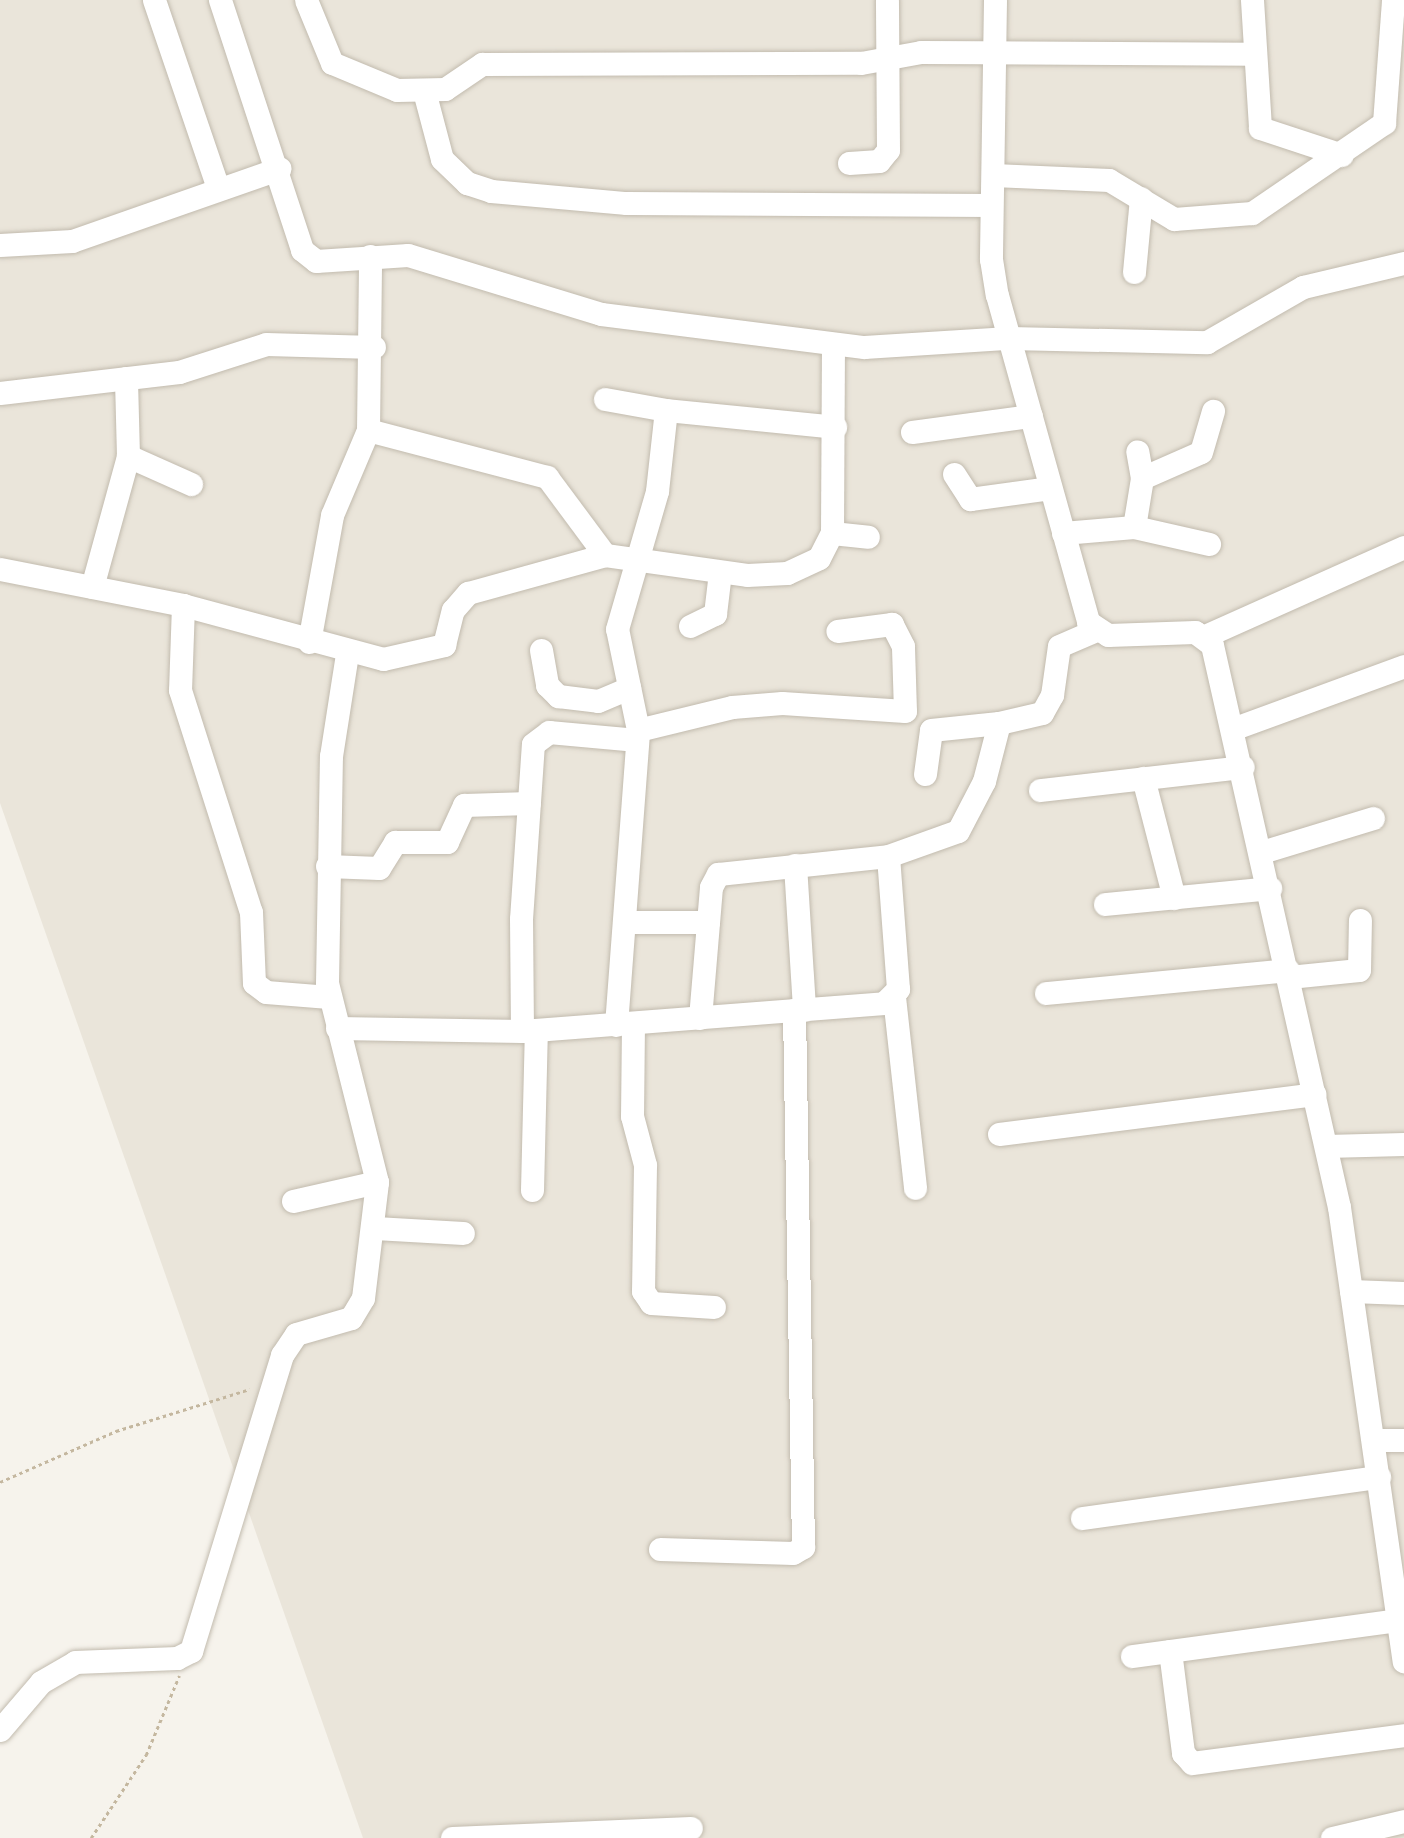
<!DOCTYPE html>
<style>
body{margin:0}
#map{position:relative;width:1404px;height:1838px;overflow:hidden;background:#f6f3ec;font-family:"DejaVu Sans",sans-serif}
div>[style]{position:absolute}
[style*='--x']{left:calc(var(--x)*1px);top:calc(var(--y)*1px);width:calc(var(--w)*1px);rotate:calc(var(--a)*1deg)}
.residential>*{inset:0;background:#eae5da}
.path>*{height:2.5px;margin-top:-1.25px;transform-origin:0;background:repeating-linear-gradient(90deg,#c4b79f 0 3.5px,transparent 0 7px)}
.roads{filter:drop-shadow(0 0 2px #c2bbae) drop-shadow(0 0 2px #c2bbae)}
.minor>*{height:23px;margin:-11.5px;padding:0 11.5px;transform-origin:11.5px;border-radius:11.5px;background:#fff}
span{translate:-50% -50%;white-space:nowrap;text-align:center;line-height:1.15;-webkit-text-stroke:7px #fff;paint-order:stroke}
</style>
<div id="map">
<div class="residential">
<i style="clip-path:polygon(0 0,1404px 0,1404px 1838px,363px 1838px,0 803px)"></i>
</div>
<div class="path">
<i style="--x:0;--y:1482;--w:127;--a:-23.7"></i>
<i style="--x:116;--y:1431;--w:140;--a:-17.4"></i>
<i style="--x:91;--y:1838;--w:100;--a:-56.5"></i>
<i style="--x:146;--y:1755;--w:86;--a:-67.3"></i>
</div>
<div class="roads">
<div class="minor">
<i style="--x:154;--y:0;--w:199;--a:71.2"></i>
<i style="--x:220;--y:0;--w:263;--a:71.8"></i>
<i style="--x:302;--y:250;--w:18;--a:38"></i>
<i style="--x:316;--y:261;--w:92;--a:-3.7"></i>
<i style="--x:408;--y:255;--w:202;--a:17"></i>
<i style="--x:601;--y:314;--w:265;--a:7.2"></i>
<i style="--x:864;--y:347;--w:145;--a:-3.6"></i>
<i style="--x:1009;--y:338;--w:198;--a:1.2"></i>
<i style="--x:1207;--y:342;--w:111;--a:-29.8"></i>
<i style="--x:1303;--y:287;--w:104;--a:-13.4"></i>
<i style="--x:306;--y:0;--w:68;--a:67.6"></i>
<i style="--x:332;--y:63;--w:70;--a:22.6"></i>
<i style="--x:397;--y:90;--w:48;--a:-1.2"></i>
<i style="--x:445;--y:89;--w:45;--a:-34"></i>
<i style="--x:482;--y:64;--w:379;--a:-0.2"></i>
<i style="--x:861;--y:63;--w:61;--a:-10.4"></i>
<i style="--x:921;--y:52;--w:332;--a:0.3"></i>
<i style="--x:995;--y:0;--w:259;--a:90.9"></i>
<i style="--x:991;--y:259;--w:36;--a:81"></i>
<i style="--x:997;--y:295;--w:339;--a:74.4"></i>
<i style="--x:1088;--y:622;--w:24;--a:33"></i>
<i style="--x:1108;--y:635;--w:87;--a:-2"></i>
<i style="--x:1195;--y:632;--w:21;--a:37"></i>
<i style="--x:1212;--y:645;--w:576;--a:77.27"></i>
<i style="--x:1339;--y:1207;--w:459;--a:81.9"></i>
<i style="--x:1252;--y:0;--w:128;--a:86.4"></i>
<i style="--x:1260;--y:128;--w:86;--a:18.2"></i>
<i style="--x:424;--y:91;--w:70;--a:75.2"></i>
<i style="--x:442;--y:159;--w:35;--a:44"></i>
<i style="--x:467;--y:183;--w:25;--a:18"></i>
<i style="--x:491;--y:191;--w:136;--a:5.1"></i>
<i style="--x:626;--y:203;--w:365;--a:0.3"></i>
<i style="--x:849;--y:163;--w:30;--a:-4"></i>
<i style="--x:879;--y:161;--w:14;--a:-51"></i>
<i style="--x:888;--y:150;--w:150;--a:-90.4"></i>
<i style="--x:993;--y:175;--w:116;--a:2.5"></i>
<i style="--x:1109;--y:180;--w:76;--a:31"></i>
<i style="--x:1174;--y:219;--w:78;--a:-4.4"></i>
<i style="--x:1252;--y:213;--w:160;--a:-34.3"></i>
<i style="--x:1384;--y:123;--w:123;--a:-85.8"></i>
<i style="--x:0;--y:245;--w:72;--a:-3.2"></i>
<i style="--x:72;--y:241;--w:220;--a:-19.3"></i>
<i style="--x:1134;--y:272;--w:74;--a:-84.6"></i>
<i style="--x:0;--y:393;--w:180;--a:-6.7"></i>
<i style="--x:179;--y:372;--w:91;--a:-17.8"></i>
<i style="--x:266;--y:344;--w:108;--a:1.6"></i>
<i style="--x:605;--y:399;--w:62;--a:10.2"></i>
<i style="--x:368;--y:430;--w:185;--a:14.7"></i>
<i style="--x:547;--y:477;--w:97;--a:53.4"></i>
<i style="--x:912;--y:432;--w:120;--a:-7.7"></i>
<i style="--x:128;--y:456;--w:69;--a:24"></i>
<i style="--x:954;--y:474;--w:30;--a:57"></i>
<i style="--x:970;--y:499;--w:81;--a:-7.8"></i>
<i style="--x:1142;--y:478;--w:64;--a:-23.8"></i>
<i style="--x:1201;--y:452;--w:43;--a:-73.7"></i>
<i style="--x:1134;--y:527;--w:50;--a:-80.7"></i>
<i style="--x:1142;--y:478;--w:27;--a:-100"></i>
<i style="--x:832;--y:533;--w:36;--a:6"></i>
<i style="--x:1063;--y:533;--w:71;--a:-4.8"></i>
<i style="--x:1134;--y:527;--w:77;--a:12.8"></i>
<i style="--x:0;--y:569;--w:187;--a:11.1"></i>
<i style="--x:183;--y:605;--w:207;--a:15.1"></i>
<i style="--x:383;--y:659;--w:63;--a:-12.9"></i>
<i style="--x:444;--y:645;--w:36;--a:-76"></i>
<i style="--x:453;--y:610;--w:23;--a:-49"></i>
<i style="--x:468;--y:593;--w:142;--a:-15.5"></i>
<i style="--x:605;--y:555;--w:143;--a:8"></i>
<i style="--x:747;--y:575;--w:40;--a:-2.9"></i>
<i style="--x:787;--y:573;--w:35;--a:-25"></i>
<i style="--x:819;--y:558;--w:28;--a:-63"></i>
<i style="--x:832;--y:533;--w:186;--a:-89.7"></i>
<i style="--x:92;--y:587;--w:136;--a:-74.6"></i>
<i style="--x:128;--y:456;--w:78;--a:-91.5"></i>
<i style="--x:183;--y:605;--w:85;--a:92"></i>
<i style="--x:180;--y:690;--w:233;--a:72.3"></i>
<i style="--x:251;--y:912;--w:71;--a:87.6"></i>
<i style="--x:254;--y:983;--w:15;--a:37"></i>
<i style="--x:266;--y:992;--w:63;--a:4.5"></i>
<i style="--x:690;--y:626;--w:28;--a:-26"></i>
<i style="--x:715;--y:614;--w:42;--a:-83.2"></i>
<i style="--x:1205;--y:636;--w:218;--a:-24.1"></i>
<i style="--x:309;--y:642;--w:129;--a:-79.7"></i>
<i style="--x:332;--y:515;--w:92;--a:-67"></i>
<i style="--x:368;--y:430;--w:174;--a:-89.3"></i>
<i style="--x:541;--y:650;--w:36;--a:80"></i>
<i style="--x:547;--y:685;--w:16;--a:45"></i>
<i style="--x:558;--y:696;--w:40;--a:7.1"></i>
<i style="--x:598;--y:701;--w:34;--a:-23"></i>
<i style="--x:1235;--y:728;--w:180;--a:-20.1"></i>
<i style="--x:638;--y:730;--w:97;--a:-13.7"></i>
<i style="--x:732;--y:707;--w:50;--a:-4.6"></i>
<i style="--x:782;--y:703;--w:123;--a:3.7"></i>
<i style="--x:905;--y:711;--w:65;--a:-91.8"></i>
<i style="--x:903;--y:646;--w:25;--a:-117"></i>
<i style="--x:892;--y:624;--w:55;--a:172.7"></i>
<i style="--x:925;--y:774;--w:44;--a:-82.2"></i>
<i style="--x:931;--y:730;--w:68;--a:-5.9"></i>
<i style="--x:1143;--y:778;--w:124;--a:75.5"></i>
<i style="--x:1040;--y:790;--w:204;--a:-6.5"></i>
<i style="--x:1262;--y:852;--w:116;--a:-17"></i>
<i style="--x:795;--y:865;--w:145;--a:86.4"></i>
<i style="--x:327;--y:866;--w:52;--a:2.2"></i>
<i style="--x:379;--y:868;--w:31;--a:-58"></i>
<i style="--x:395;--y:842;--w:52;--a:0"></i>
<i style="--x:447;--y:842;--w:41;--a:-65.3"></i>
<i style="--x:464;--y:805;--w:65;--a:-1.8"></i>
<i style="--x:1105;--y:904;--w:166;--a:-5.5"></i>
<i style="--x:624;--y:922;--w:84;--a:0"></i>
<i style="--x:1289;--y:977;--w:70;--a:-5.7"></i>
<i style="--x:1359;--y:970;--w:50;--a:-88.9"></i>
<i style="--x:1046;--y:993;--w:243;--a:-5.4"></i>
<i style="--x:894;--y:997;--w:192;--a:83.7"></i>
<i style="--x:700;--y:1018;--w:131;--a:-85.2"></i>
<i style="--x:711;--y:887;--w:15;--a:-62"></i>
<i style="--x:718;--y:874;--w:171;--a:-6"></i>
<i style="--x:633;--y:1023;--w:93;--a:90.6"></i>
<i style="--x:632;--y:1116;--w:51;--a:75.1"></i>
<i style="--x:645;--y:1165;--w:126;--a:90.9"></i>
<i style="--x:643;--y:1291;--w:14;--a:56"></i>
<i style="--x:651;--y:1303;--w:63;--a:3.6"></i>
<i style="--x:616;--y:1025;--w:296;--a:-85.7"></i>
<i style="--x:638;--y:730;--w:103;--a:-101.7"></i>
<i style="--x:617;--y:629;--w:144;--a:-73.8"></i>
<i style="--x:657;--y:491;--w:81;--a:-83.7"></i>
<i style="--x:666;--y:410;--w:170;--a:5.7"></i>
<i style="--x:337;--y:1028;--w:185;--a:0.9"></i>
<i style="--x:522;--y:1031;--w:363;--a:-4.4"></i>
<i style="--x:884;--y:1003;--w:20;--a:-45"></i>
<i style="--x:898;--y:989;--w:133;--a:-94.3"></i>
<i style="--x:888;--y:856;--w:74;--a:-19.7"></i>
<i style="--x:958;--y:831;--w:56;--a:-62.5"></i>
<i style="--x:984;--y:781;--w:60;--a:-75.5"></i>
<i style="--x:999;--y:723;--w:44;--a:-13.1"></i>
<i style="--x:1042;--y:713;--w:21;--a:-61"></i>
<i style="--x:1052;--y:695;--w:49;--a:-81.9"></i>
<i style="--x:1059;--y:646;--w:40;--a:-23.4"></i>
<i style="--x:522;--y:1031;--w:112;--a:-90.5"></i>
<i style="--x:521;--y:919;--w:175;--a:-86.1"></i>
<i style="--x:533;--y:744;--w:20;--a:-37"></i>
<i style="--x:549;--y:732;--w:88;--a:5.2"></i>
<i style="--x:999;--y:1134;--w:318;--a:-7.2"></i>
<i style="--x:1326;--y:1146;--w:78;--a:-1.5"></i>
<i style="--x:532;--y:1190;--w:160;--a:-88.6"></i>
<i style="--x:293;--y:1201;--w:86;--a:-12.7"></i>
<i style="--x:375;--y:1228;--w:88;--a:3.3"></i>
<i style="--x:1351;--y:1291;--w:53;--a:2.2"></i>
<i style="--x:1373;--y:1440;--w:31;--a:0"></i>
<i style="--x:1082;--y:1518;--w:300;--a:-7.9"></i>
<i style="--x:660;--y:1549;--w:133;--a:1.7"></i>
<i style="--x:793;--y:1553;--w:12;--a:-31"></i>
<i style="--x:803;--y:1547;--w:537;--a:-90.96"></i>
<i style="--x:1170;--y:1651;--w:103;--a:82.7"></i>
<i style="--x:1183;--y:1753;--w:13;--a:48"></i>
<i style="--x:1192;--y:1763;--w:214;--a:-7.5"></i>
<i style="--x:1132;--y:1656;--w:269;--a:-7.7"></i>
<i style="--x:0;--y:1730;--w:63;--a:-49.5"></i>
<i style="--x:41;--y:1682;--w:39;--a:-30"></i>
<i style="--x:75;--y:1662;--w:102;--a:-2.2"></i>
<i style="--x:177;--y:1658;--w:16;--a:-27"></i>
<i style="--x:191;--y:1651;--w:310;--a:-72.9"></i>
<i style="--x:282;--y:1355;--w:25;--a:-56"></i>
<i style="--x:296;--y:1334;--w:57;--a:-16.2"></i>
<i style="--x:351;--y:1318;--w:23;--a:-59"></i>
<i style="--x:363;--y:1298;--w:117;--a:-83.1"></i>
<i style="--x:377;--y:1182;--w:205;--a:-104.1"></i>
<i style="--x:327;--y:983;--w:227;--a:-89"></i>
<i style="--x:331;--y:756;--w:103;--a:-81.1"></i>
<i style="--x:452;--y:1838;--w:239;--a:-2.4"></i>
<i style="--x:1332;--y:1838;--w:74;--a:-13.3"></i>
</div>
</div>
</div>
